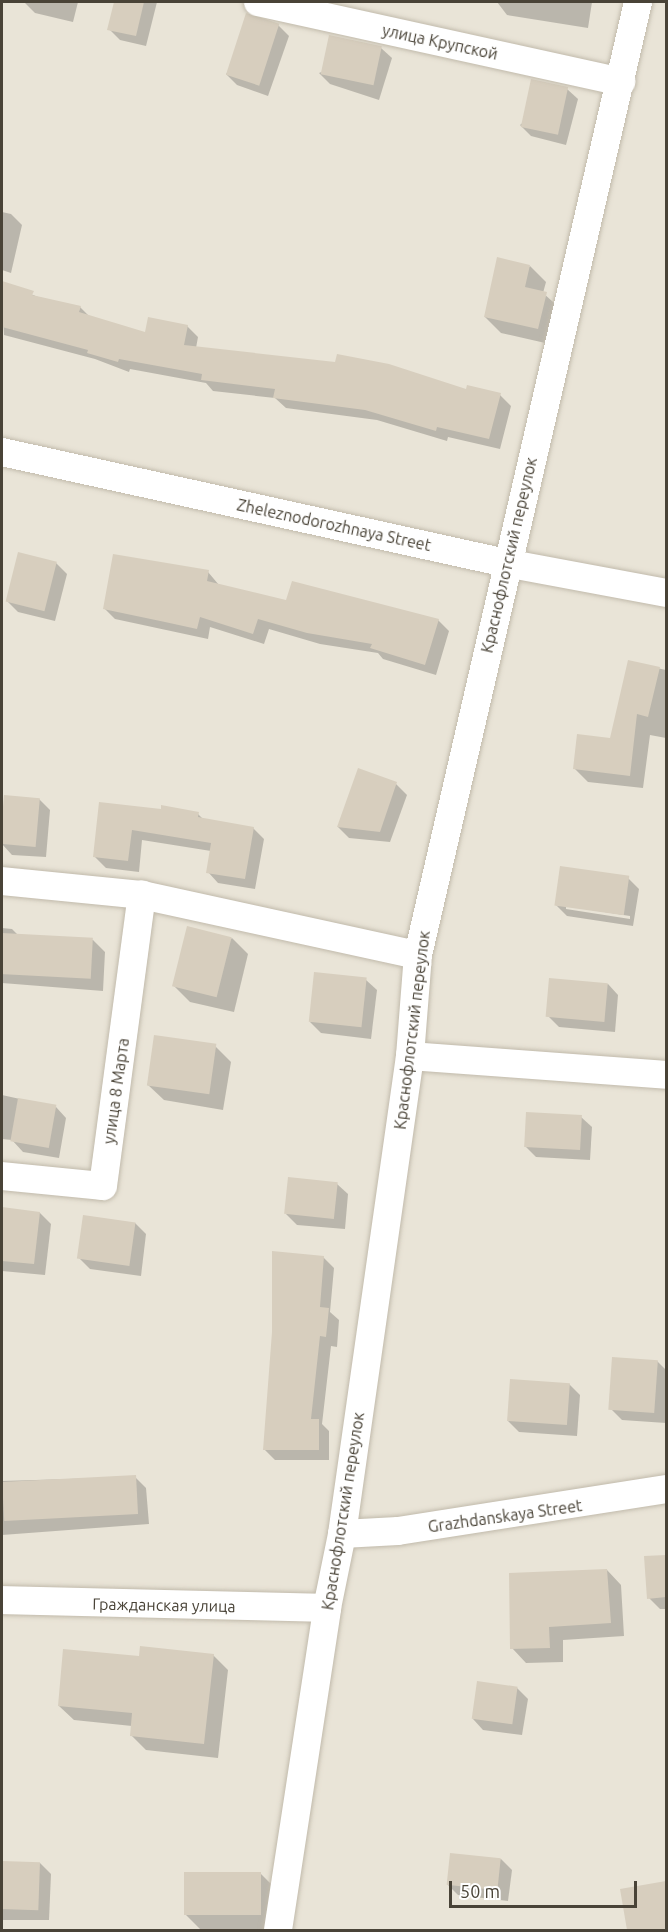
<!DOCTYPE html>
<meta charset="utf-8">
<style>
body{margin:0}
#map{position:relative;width:668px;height:1932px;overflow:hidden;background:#f5f2e9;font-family:Ubuntu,sans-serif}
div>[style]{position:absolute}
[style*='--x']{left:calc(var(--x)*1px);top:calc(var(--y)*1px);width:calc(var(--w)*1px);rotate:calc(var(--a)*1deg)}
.residential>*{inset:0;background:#e9e4d7;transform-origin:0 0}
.shadow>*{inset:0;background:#0003}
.building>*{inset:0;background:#d7cebe;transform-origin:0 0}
.roads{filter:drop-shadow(0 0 2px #c1baab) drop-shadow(0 0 2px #c1baab)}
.minor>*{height:28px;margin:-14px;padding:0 14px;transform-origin:14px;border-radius:14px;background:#fff}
span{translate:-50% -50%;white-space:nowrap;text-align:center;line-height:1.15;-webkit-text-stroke:4.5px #fff;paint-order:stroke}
.street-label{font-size:16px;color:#494337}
.frame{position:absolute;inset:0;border:3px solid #494337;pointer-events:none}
.scale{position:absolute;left:449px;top:1881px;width:188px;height:27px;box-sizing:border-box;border:3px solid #494337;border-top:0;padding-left:8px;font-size:18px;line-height:21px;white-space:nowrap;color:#494337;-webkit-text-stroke:4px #fff;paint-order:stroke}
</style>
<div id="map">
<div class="residential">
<i style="left:2px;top:2px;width:664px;height:1928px"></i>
</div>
<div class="shadow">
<i style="clip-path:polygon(24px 2px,78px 2px,73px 22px,35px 13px)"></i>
<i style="clip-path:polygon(115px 2px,157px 2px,146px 46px,120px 40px,109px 29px)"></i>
<i style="clip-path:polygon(497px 2px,592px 2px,588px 28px,507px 15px)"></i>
<i style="clip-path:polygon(278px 25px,289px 36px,268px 96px,237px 85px,226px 74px)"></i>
<i style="clip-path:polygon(381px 48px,392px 58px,379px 100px,330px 84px,319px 73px)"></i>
<i style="clip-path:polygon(567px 89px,578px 99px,566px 145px,531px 136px,520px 125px)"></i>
<i style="clip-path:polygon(2px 212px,11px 214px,22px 225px,11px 273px,2px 270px)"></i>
<i style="clip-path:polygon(530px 266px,546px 282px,543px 293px,562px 310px,554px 345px,501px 333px,485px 317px)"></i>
<i style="clip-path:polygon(6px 284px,38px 297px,80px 307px,90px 317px,146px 334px,187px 326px,198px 337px,196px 348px,500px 395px,511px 406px,500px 449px,448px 437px,447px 441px,377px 420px,286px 408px,275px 398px,213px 391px,206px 383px,130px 369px,129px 372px,95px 359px,4px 335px,2px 298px)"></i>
<i style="clip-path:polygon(56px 563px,67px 574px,55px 621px,18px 612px,7px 601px)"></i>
<i style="clip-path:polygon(208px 572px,219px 585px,287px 602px,438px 620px,449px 631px,436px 675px,383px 659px,378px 653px,320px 644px,269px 629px,264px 644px,210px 627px,208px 639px,115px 619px,104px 608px)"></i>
<i style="clip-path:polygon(629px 662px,666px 670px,666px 738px,650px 735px,643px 788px,588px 782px,575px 769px,612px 740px)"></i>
<i style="clip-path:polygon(359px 770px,396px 784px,407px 795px,390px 842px,349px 838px,338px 827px)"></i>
<i style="clip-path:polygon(5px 796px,39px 799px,50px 810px,46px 857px,12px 855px,2px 844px)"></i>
<i style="clip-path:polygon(100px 804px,198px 814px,204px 820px,253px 828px,264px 839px,255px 889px,218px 883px,208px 872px,211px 851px,142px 840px,139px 872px,106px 868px,95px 857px)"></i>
<i style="clip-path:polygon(evenodd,628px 878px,639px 889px,633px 926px,567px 916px,556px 905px,628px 878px,566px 906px,630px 916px,630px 919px,566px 909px,566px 906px)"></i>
<i style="clip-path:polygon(2px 928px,12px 929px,19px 936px,93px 940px,105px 952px,103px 991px,2px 983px)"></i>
<i style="clip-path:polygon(232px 938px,248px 954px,234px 1012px,190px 1002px,174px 986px)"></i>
<i style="clip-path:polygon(366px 980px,377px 990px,371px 1039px,321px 1033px,310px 1022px)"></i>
<i style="clip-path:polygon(608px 984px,618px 995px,615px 1032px,559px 1027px,548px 1016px)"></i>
<i style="clip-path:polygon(215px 1046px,231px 1062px,223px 1110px,164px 1100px,147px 1084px)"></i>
<i style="clip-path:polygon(2px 1095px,56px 1107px,66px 1118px,59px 1158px,23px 1152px,12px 1140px,2px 1139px)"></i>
<i style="clip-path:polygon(581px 1117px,592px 1127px,590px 1160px,536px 1157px,525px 1146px)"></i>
<i style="clip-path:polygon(337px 1184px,348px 1194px,345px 1229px,297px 1225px,286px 1214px)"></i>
<i style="clip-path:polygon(2px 1209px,40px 1213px,51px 1224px,45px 1275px,2px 1271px)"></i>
<i style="clip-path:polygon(135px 1223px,146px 1234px,141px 1276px,90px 1269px,79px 1258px)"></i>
<i style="clip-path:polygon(323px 1257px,334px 1268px,330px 1312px,339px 1320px,337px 1347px,331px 1346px,322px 1424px,329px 1431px,329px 1460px,275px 1460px,264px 1449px)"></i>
<i style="clip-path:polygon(657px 1361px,666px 1370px,666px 1423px,622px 1420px,611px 1409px)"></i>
<i style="clip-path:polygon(569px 1384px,580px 1395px,577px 1436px,519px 1432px,508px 1421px)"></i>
<i style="clip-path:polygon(135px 1477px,146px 1488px,149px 1524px,2px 1535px,2px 1481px)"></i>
<i style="clip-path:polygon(646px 1557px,666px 1557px,666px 1609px,660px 1609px,649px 1598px)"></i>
<i style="clip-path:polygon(607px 1570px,621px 1585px,624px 1636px,563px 1640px,563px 1662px,526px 1663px,512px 1648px)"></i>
<i style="clip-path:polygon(213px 1655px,228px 1670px,218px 1758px,146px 1750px,131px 1735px,132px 1726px,74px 1720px,59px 1706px,140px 1658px)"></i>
<i style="clip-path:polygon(517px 1688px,528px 1699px,522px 1735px,483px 1730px,473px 1719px)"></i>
<i style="clip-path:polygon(501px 1859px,512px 1870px,508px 1901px,458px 1895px,447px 1884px)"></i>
<i style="clip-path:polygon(40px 1863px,51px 1874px,49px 1920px,2px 1920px,2px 1865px)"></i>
<i style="clip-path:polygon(261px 1874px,277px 1890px,277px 1930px,201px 1930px,186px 1915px)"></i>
<i style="clip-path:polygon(666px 1883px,666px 1930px,628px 1930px,622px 1890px)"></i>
</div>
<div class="building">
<i style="clip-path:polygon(114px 2px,144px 2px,136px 36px,107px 30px)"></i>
<i style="left:246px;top:13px;width:35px;height:65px;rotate:18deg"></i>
<i style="left:329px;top:35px;width:54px;height:40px;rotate:12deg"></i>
<i style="left:531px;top:79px;width:38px;height:49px;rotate:12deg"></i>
<i style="clip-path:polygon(497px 257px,530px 265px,525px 287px,547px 292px,538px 329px,484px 317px)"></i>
<i style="clip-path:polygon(2px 281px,34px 291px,32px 295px,81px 306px,79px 312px,145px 332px,148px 317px,188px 325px,184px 345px,335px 362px,337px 354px,389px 364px,466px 389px,467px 385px,501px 393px,489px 439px,437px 427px,436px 431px,365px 410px,273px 398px,275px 389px,201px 380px,202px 374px,119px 359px,118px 362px,87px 353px,88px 350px,2px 327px)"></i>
<i style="left:18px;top:552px;width:40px;height:51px;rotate:14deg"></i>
<i style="clip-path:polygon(113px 554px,209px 570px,207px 581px,286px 600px,292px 581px,439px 619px,425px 665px,370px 648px,372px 644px,307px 633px,258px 619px,253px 634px,200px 617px,197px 629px,165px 622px,103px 609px)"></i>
<i style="clip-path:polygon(628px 660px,660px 667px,648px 717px,637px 714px,630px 776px,573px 769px,577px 734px,610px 738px)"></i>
<i style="clip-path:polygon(358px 768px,397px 782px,380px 832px,337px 827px)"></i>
<i style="left:4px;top:795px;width:36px;height:49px;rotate:5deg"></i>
<i style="clip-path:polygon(99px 802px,161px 809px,161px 805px,199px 812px,198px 817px,254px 827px,245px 879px,206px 873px,211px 843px,132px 830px,128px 861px,93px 857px)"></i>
<i style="left:560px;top:866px;width:70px;height:40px;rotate:8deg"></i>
<i style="left:187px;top:926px;width:46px;height:62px;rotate:14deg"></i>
<i style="left:2px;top:933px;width:91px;height:41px;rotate:3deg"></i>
<i style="left:314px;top:972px;width:53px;height:50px;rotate:6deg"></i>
<i style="left:549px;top:978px;width:59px;height:39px;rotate:5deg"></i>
<i style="left:154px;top:1035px;width:63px;height:51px;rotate:8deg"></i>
<i style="left:18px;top:1098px;width:39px;height:44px;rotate:10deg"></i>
<i style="left:526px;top:1112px;width:56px;height:35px;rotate:3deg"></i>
<i style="left:288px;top:1177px;width:50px;height:37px;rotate:6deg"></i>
<i style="clip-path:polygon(2px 1207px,40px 1212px,34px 1264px,2px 1261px)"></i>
<i style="left:83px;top:1215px;width:53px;height:44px;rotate:8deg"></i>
<i style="clip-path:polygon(272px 1251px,324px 1256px,320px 1307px,329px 1308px,326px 1337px,320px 1336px,311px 1419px,319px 1419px,319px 1450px,263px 1450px,272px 1332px)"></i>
<i style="left:612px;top:1357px;width:46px;height:53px;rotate:4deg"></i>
<i style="left:510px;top:1379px;width:60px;height:42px;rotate:4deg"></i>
<i style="left:136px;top:1475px;width:39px;height:134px;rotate:87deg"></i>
<i style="clip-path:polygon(666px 1555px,666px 1597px,647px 1599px,644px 1556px)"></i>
<i style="clip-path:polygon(607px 1569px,611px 1623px,549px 1627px,550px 1648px,510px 1649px,509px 1573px)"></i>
<i style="clip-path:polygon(140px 1646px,214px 1654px,204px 1744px,130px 1736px,132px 1713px,58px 1706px,63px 1649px,139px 1656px)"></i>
<i style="left:477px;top:1681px;width:41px;height:38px;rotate:8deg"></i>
<i style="left:450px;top:1853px;width:51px;height:32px;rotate:6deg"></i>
<i style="left:2px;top:1861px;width:38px;height:48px;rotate:2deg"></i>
<i style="left:261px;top:1872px;width:43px;height:77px;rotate:90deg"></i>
<i style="clip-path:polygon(666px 1881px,666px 1930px,627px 1930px,620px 1889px)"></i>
</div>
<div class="roads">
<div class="minor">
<i style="--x:258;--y:2;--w:372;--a:12.4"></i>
<i style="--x:2;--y:452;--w:516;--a:12.42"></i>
<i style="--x:506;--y:563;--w:163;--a:10.6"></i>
<i style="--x:2;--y:881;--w:141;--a:5.7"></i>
<i style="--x:142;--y:895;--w:282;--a:12.3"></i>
<i style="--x:410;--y:1056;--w:257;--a:4.2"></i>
<i style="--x:2;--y:1176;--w:101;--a:5.7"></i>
<i style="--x:103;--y:1186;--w:294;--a:-82.4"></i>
<i style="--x:342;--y:1534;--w:56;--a:-3.1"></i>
<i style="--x:398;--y:1531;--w:271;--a:-8.9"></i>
<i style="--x:2;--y:1600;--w:325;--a:1.4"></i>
<i style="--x:278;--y:1930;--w:326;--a:-81.3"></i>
<i style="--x:327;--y:1608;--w:76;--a:-78.5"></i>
<i style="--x:342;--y:1534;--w:483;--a:-81.9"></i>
<i style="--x:410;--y:1056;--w:101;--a:-85.5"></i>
<i style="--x:418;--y:955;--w:978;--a:-77"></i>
</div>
</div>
<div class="street-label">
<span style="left:440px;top:42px;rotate:12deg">улица Крупской</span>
<span style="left:334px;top:525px;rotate:12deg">Zheleznodorozhnaya Street</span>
<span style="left:509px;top:555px;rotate:-77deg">Краснофлотский переулок</span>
<span style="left:412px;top:1030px;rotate:-83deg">Краснофлотский переулок</span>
<span style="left:116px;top:1091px;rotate:-82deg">улица 8 Марта</span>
<span style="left:343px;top:1511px;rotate:-81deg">Краснофлотский переулок</span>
<span style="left:505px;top:1516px;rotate:-8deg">Grazhdanskaya Street</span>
<span style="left:164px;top:1605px;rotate:1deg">Гражданская улица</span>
</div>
<div class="frame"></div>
<div class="scale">50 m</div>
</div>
